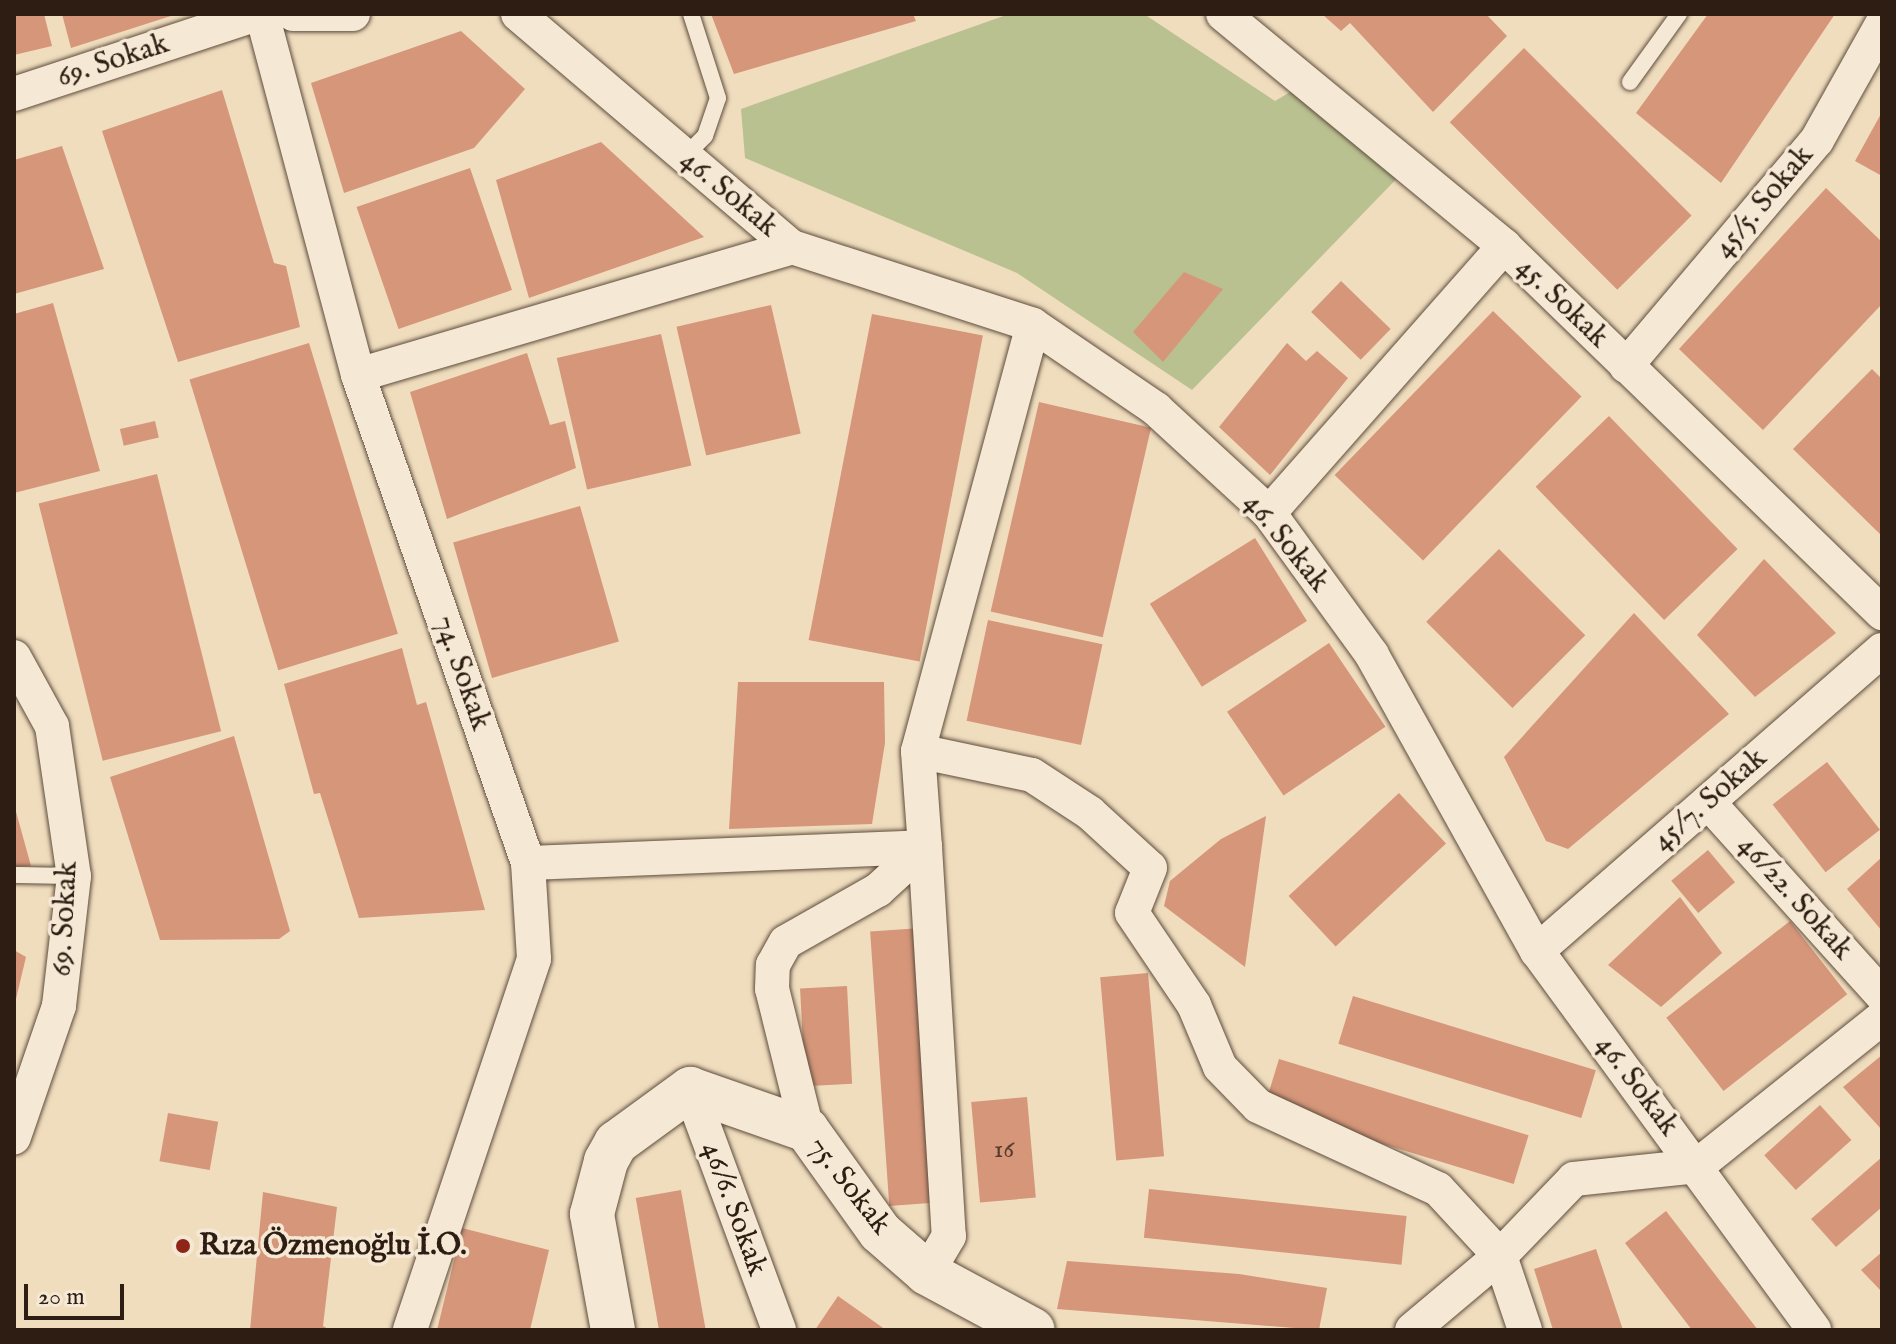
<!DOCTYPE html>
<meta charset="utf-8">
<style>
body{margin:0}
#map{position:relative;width:1896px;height:1344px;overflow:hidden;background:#f0ddbe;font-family:"IM FELL English",serif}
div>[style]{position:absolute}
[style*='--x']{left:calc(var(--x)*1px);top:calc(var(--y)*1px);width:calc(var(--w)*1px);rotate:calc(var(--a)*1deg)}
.green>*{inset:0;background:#bac191}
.building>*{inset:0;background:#d5967a;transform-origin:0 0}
.roads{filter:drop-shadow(0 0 2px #5e4d3d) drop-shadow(0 0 2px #5e4d3d)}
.lane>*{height:16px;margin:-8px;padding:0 8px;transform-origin:8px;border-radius:8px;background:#f5e9d5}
.street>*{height:34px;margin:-17px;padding:0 17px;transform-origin:17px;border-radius:17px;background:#f5e9d5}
.secondary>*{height:44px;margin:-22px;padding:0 22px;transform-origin:22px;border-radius:22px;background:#f5e9d5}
.dots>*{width:22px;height:22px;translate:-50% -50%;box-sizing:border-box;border:4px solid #f5e9d5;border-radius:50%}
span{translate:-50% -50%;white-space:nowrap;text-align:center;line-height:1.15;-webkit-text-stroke:7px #f5e9d5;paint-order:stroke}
.number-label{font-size:26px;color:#583b2c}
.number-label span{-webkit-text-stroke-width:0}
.street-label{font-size:30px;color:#2e1d12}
.poi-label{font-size:30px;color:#2e1d12;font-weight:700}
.left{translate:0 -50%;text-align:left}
.frame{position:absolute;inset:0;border:16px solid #2e1d12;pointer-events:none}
.scale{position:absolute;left:24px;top:1284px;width:100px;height:36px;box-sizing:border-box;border:4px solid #2e1d12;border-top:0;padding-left:10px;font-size:24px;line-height:28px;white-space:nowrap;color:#2e1d12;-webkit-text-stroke:6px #f5e9d5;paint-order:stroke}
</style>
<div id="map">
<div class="green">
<i style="clip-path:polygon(1009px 14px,1144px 14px,1275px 101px,1302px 85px,1408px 167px,1192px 390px,1017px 273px,745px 158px,741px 109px)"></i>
</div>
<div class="building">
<i style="clip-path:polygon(14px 14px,44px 14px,52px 46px,14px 55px)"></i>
<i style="clip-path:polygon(62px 14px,174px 14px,174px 15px,71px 48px)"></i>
<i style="clip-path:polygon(711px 14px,913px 14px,916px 21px,734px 74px)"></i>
<i style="clip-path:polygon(1322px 14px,1486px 14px,1507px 36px,1433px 112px,1350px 23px,1341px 31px)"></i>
<i style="clip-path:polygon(1708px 14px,1835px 14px,1721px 183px,1636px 113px)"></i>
<i style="clip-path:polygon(461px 31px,525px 89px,474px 148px,344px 193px,311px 83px)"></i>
<i style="left:1524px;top:48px;width:237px;height:105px;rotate:45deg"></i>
<i style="clip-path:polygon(222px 90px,274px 263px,286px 266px,300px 327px,178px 362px,102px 131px)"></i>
<i style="clip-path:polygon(1882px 112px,1882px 176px,1855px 161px)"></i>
<i style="clip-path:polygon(601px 142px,704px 237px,529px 298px,496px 180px)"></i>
<i style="clip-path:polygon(62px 146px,104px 269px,14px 294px,14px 160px)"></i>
<i style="left:470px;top:168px;width:129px;height:120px;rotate:71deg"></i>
<i style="clip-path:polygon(1826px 188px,1882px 242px,1882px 304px,1763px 430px,1679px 349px)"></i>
<i style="clip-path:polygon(1184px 272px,1223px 289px,1163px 362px,1133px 332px)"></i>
<i style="left:1341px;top:281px;width:69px;height:43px;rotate:44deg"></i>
<i style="clip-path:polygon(53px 303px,100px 471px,14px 493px,14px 314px)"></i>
<i style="left:771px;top:305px;width:132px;height:97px;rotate:77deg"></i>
<i style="left:1493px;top:311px;width:123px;height:228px;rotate:44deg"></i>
<i style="left:872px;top:314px;width:113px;height:332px;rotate:11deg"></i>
<i style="left:661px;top:334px;width:135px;height:107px;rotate:77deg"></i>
<i style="left:309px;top:343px;width:304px;height:125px;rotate:73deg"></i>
<i style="clip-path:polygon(1287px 343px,1306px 361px,1317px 351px,1348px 378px,1270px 475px,1219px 427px)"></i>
<i style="clip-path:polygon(527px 353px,550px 425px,565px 421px,576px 468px,447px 519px,410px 392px)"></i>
<i style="clip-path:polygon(1872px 369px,1882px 379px,1882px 536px,1793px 449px)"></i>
<i style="left:1039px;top:402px;width:115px;height:215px;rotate:13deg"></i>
<i style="left:1609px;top:416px;width:185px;height:102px;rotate:46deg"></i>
<i style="left:155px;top:421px;width:17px;height:36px;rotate:77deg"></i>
<i style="left:157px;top:474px;width:265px;height:122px;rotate:76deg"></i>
<i style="left:580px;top:506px;width:141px;height:132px;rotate:74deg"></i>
<i style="left:1255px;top:538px;width:98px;height:124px;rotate:58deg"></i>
<i style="left:1499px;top:549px;width:122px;height:103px;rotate:45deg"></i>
<i style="clip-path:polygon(1764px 559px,1836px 633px,1755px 697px,1697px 635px)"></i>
<i style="clip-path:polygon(1634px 613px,1729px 714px,1568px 849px,1546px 841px,1504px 757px)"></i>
<i style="left:988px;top:620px;width:117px;height:103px;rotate:12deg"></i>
<i style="left:1329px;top:643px;width:101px;height:123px;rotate:56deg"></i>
<i style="clip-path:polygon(402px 648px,417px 705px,426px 702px,485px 910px,359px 918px,320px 793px,314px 794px,284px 684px)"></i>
<i style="clip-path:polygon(738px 682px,884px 682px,885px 743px,872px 824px,729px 829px)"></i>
<i style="clip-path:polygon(234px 736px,290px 931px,279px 939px,160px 940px,110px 777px)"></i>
<i style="left:1827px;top:762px;width:86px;height:69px;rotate:52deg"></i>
<i style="left:1399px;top:793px;width:69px;height:151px;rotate:47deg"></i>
<i style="clip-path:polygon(14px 808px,15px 808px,31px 866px,14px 867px)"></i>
<i style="clip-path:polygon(1266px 816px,1245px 967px,1164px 906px,1170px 881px,1221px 839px)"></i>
<i style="left:1708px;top:850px;width:42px;height:48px;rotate:50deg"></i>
<i style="clip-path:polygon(1882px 857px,1882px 931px,1847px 889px)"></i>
<i style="clip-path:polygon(1680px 897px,1722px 953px,1661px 1007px,1608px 965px)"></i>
<i style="left:1790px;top:921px;width:93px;height:157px;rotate:52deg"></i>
<i style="left:921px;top:928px;width:275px;height:51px;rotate:86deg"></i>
<i style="clip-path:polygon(14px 950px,26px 957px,15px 1003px,14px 1003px)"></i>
<i style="left:1148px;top:973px;width:184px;height:48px;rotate:85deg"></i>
<i style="left:847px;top:986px;width:98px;height:47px;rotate:87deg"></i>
<i style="left:1353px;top:996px;width:254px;height:50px;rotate:17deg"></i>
<i style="clip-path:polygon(1882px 1055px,1882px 1130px,1843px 1087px)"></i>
<i style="left:1279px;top:1059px;width:261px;height:51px;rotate:17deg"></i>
<i style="left:1027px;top:1097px;width:101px;height:56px;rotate:85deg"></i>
<i style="left:1820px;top:1105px;width:47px;height:75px;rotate:48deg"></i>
<i style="left:168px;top:1113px;width:51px;height:49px;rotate:10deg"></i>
<i style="clip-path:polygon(1882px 1157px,1882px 1207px,1836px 1247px,1811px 1219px)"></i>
<i style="left:1149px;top:1189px;width:259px;height:49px;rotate:6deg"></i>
<i style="left:681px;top:1190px;width:142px;height:46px;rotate:80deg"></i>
<i style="clip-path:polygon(263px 1192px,337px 1207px,323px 1326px,330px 1330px,250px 1330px)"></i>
<i style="clip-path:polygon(1666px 1211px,1758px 1330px,1692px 1330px,1625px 1243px)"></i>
<i style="clip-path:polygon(462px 1228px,549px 1250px,530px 1330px,437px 1330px)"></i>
<i style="clip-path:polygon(1596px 1249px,1623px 1330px,1553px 1330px,1534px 1269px)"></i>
<i style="clip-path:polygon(1882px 1252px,1882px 1292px,1861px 1270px)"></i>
<i style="clip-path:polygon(1067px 1261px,1239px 1274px,1327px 1288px,1319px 1330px,1057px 1309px)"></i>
<i style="clip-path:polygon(838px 1296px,886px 1330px,815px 1330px)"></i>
</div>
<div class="roads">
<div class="lane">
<i style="--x:1630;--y:82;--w:84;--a:-54.2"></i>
<i style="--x:685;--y:156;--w:28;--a:-45"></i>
<i style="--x:705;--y:136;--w:40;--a:-71.1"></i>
<i style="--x:718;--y:98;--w:88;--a:-107.8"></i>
<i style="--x:14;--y:875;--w:60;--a:1"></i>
</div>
<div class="street">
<i style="--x:262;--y:14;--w:374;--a:75.1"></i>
<i style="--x:358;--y:375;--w:517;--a:70.79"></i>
<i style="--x:528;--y:863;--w:96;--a:86.4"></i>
<i style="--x:534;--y:959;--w:391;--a:108.5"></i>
<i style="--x:293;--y:14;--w:60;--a:0"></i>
<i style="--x:518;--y:14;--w:360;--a:40.4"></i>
<i style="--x:792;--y:247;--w:253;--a:17.9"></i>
<i style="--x:1033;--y:325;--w:149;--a:34.3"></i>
<i style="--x:1156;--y:409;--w:154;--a:42.6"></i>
<i style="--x:1269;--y:513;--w:175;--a:54"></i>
<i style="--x:1372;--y:655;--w:339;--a:60.9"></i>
<i style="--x:1537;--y:951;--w:469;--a:53.8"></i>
<i style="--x:1223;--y:14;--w:364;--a:39.5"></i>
<i style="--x:1504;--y:246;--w:527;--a:44.15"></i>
<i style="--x:14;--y:94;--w:257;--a:-18.2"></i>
<i style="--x:1626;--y:366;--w:296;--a:-49.8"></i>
<i style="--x:1817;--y:140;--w:133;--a:-60.7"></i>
<i style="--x:358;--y:375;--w:452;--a:-16.4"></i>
<i style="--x:1269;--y:513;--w:356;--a:-48.6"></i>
<i style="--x:14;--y:657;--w:79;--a:61.2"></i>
<i style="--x:52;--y:726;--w:152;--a:81.7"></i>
<i style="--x:74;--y:876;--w:131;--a:96.6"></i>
<i style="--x:59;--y:1006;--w:139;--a:109"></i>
<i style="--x:918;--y:751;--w:116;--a:11.9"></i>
<i style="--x:1032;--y:775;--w:69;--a:33.2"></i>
<i style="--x:1090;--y:813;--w:81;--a:42.5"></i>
<i style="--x:1150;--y:868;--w:48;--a:111.8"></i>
<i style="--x:1132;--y:913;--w:111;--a:56"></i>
<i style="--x:1194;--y:1005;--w:67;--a:67.2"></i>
<i style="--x:1220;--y:1067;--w:54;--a:45.7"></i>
<i style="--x:1258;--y:1106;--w:198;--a:24.8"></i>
<i style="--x:1438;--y:1189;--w:91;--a:47.2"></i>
<i style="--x:1500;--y:1256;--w:78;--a:71.3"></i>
<i style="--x:1708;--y:802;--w:260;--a:48"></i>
<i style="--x:528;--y:863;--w:397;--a:-2.3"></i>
<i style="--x:925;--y:847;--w:390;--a:86.5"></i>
<i style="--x:949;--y:1236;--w:43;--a:120.7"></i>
<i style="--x:1537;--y:951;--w:458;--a:-41.1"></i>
<i style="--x:690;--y:1089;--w:257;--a:69.7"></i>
<i style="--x:807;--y:1130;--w:145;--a:-103.9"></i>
<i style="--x:772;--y:989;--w:24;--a:-88"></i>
<i style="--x:773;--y:965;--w:26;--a:-61"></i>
<i style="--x:786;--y:942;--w:106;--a:-29.5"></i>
<i style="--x:878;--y:890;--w:64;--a:-42.5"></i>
<i style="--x:925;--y:847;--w:96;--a:-94.2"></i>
<i style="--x:918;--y:751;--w:441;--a:-74.9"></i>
<i style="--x:1412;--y:1330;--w:115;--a:-40.1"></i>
<i style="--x:1500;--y:1256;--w:107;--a:-46.1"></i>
<i style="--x:1574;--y:1179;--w:124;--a:-6"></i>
<i style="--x:1697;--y:1166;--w:237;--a:-38.7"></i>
</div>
<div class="secondary">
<i style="--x:613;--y:1330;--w:118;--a:-100.3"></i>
<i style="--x:592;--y:1214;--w:55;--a:-75.2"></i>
<i style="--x:606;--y:1161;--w:21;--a:-61"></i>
<i style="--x:616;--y:1143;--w:92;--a:-36.1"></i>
<i style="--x:690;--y:1089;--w:124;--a:19.3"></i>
<i style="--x:807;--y:1130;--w:125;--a:54.4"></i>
<i style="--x:880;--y:1232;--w:62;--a:41.1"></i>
<i style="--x:927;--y:1273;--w:120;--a:28.3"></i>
</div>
</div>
<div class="dots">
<i style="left:183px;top:1246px;background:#8f2418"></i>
</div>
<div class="number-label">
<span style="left:1004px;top:1150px">16</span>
</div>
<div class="street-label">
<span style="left:113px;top:61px;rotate:-18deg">69. Sokak</span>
<span style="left:729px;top:194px;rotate:40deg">46. Sokak</span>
<span style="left:1764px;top:202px;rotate:-50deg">45/5. Sokak</span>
<span style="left:1562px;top:303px;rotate:44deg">45. Sokak</span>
<span style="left:1286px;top:543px;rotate:51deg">46. Sokak</span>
<span style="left:462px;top:673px;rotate:71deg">74. Sokak</span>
<span style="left:1710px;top:800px;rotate:-41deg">45/7. Sokak</span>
<span style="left:1795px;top:898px;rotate:48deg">46/22. Sokak</span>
<span style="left:65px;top:919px;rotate:-87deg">69. Sokak</span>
<span style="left:1637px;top:1086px;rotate:53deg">46. Sokak</span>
<span style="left:849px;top:1186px;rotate:52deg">75. Sokak</span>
<span style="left:734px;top:1209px;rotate:70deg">46/6. Sokak</span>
</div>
<div class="poi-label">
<span class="left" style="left:199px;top:1246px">Rıza Özmenoğlu İ.O.</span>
</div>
<div class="frame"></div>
<div class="scale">20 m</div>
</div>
